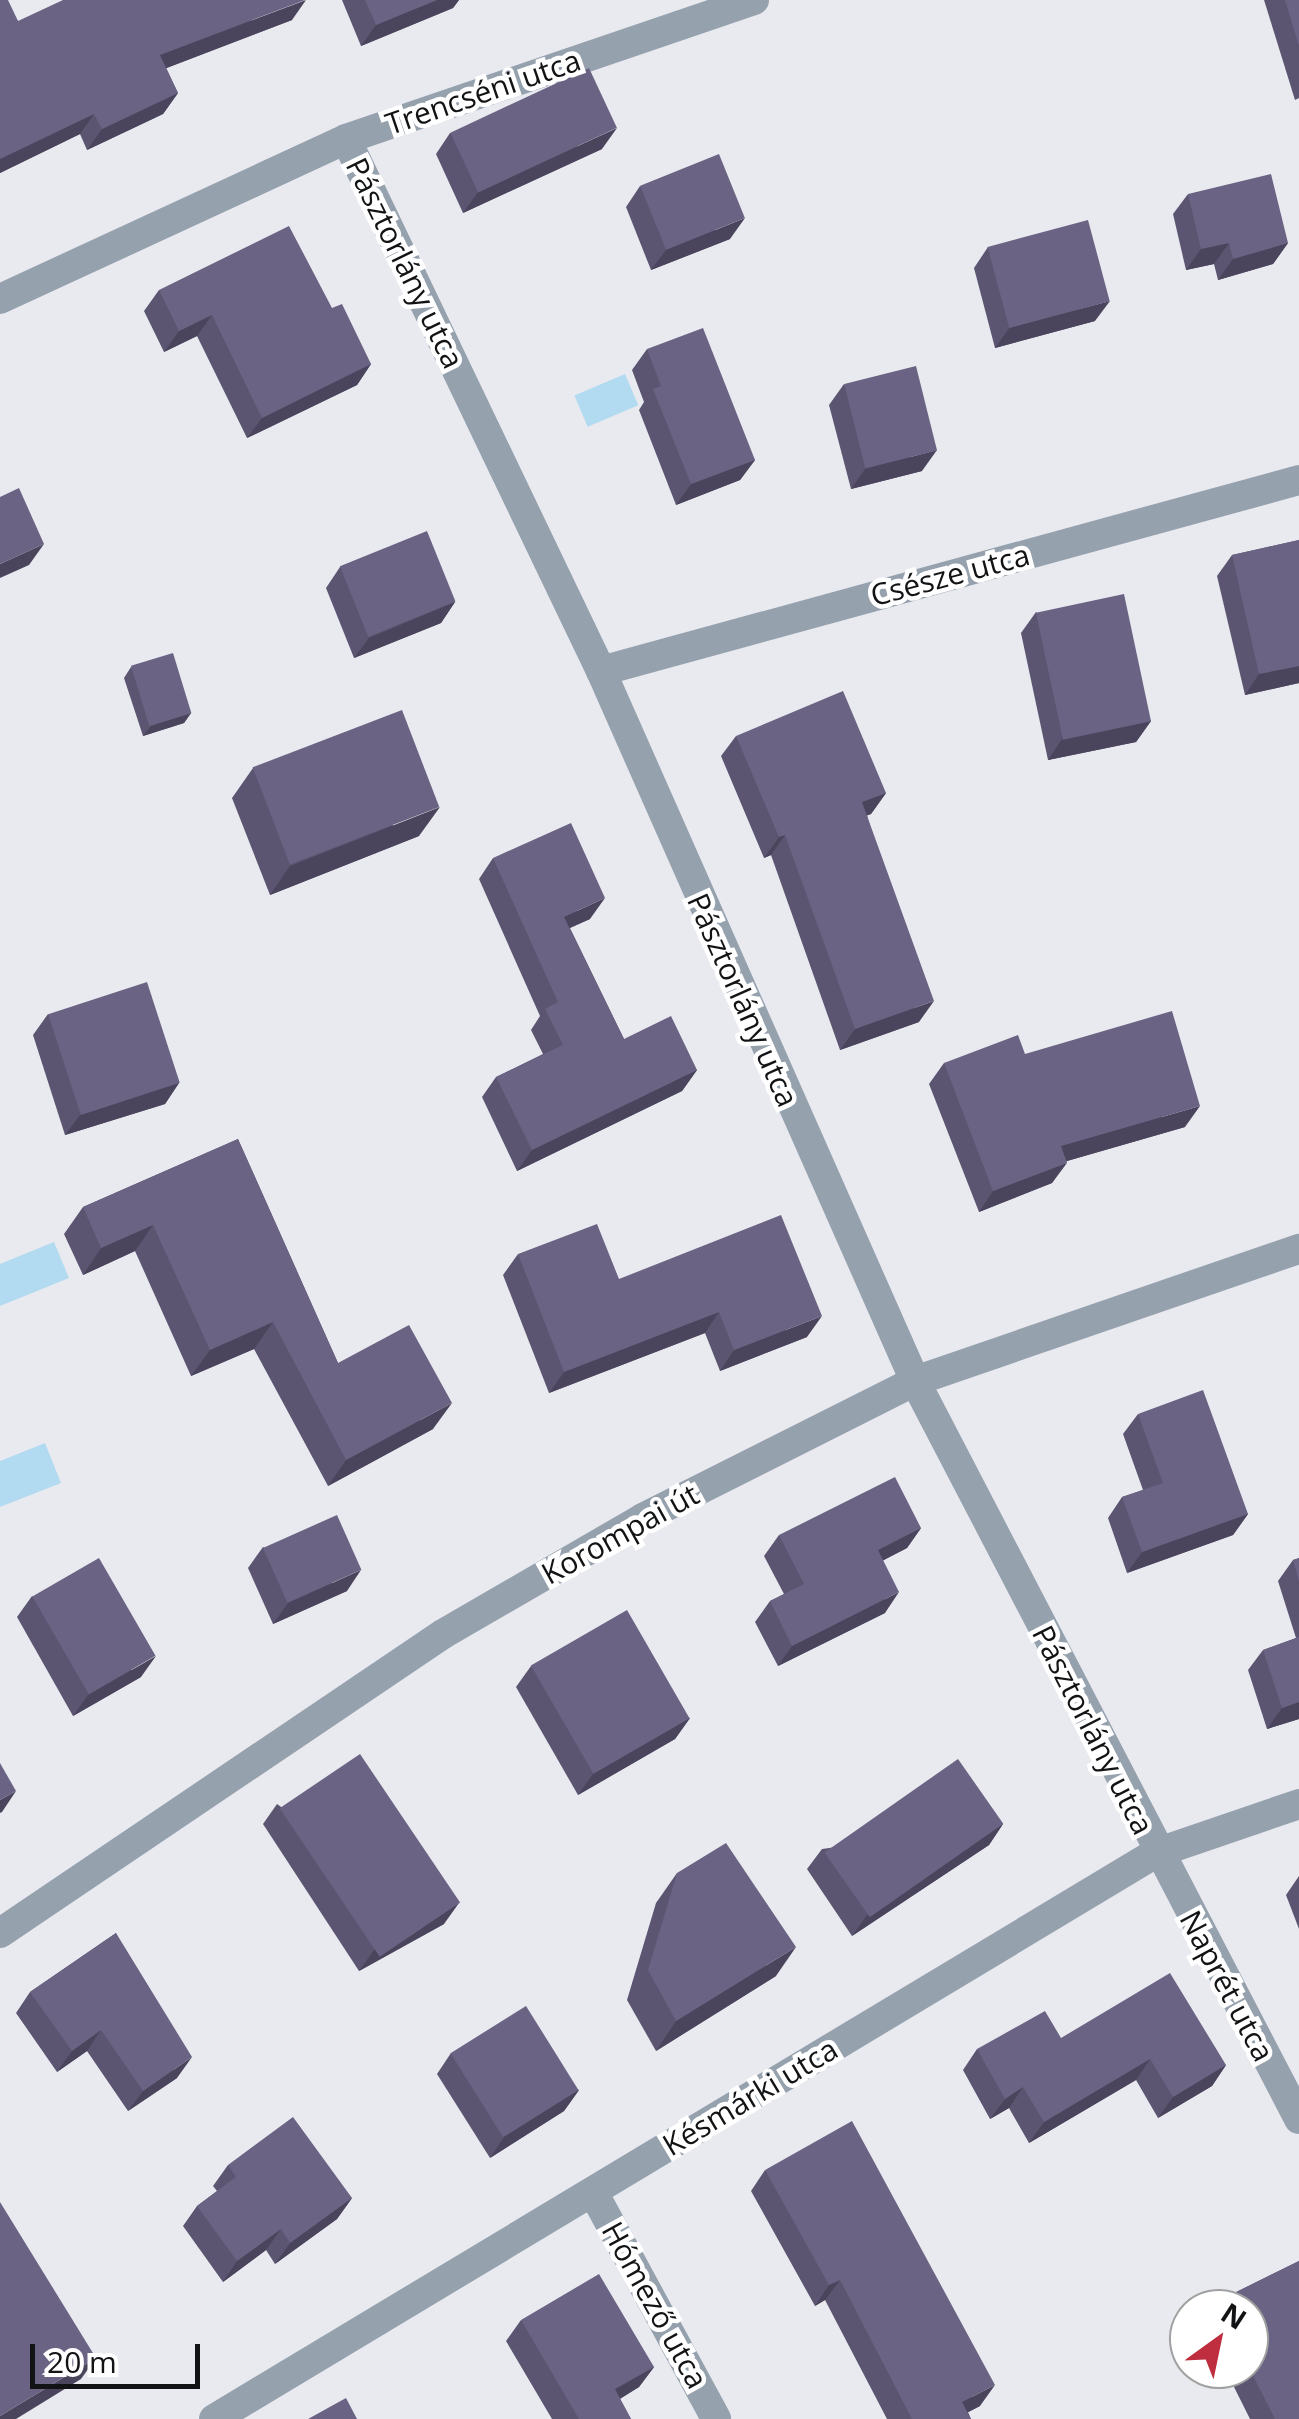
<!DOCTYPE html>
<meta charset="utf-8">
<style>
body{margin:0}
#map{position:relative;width:1299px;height:2419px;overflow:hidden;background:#e9eaf0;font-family:"Open Sans",sans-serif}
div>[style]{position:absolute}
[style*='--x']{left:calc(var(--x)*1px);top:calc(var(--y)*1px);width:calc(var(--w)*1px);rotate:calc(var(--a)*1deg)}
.water>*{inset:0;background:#b2daf0;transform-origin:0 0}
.street>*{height:30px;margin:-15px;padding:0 15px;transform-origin:15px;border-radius:15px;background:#96a1ae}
.wall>*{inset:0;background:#5b5571}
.shaded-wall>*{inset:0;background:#4a455c}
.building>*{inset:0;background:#6a6383;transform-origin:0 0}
span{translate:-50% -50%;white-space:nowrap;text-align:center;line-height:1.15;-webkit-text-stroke:9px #fff;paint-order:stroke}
.street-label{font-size:30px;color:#121315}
.north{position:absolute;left:1169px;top:2289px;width:100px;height:100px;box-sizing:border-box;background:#fff;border:2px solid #a0a1a1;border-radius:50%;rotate:33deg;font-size:28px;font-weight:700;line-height:40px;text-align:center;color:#121315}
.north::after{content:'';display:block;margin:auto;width:35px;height:45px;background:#be2e3e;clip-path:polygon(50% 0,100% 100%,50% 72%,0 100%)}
.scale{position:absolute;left:30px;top:2344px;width:170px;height:45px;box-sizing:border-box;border:5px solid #121315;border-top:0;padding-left:12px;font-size:30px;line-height:35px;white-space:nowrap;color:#121315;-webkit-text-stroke:8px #fff;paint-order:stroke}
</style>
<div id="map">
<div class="water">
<i style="left:625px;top:374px;width:34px;height:55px;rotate:67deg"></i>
<i style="clip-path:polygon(54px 1242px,69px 1278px,0 1306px,0 1264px)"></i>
<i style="clip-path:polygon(45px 1443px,61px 1483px,0 1507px,0 1461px)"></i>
</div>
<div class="street">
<i style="--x:346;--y:139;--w:590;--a:64.39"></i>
<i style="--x:601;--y:671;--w:776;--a:66.14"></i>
<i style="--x:915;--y:1381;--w:832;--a:62.51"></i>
<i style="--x:0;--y:299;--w:381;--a:-24.8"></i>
<i style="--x:346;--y:139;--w:431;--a:-18.8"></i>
<i style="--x:601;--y:671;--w:724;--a:-15.3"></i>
<i style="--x:0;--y:1933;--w:534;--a:-34.02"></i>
<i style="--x:443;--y:1634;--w:231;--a:-30.1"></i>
<i style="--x:643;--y:1518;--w:305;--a:-26.7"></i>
<i style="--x:915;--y:1381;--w:406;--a:-19"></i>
<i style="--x:593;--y:2192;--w:258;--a:61.5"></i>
<i style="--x:214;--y:2419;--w:1099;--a:-31"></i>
<i style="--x:1156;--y:1853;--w:151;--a:-18.9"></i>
</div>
<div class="wall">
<i style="clip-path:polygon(0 0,18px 21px,292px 20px,166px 68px,178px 93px,163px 114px,87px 150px,80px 134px,0 173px)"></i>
<i style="clip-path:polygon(342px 0,459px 0,453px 8px,361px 46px)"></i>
<i style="clip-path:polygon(1264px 0,1299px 0,1299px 98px,1295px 100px)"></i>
<i style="clip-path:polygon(450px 133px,602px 149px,463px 213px,436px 154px)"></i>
<i style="clip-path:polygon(640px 186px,730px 239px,651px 270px,626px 207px)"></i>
<i style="clip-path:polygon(1188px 194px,1288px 243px,1273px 264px,1218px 280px,1214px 264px,1186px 270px,1173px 214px)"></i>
<i style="clip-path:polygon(988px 247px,1095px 321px,995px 348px,974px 268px)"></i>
<i style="clip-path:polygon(159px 290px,332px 308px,371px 364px,357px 385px,247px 438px,197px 336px,164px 352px,144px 311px)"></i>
<i style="clip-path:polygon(647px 349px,755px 460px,740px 480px,676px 505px,639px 410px,644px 402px,632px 370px)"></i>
<i style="clip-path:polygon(844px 384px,922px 471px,851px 489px,829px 405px)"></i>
<i style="clip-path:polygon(1299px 540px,1299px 683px,1245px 695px,1217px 576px,1232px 555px)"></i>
<i style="clip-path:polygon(340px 567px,455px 602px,441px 623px,354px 658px,326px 588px)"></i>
<i style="clip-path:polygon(1036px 612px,1151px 721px,1136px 742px,1048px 760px,1021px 633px)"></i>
<i style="clip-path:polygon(131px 667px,191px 713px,184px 723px,143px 736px,124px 678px)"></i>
<i style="clip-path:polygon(736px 736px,886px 793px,871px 814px,867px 815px,919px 1022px,840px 1050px,771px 855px,764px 858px,721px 756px)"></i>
<i style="clip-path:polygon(253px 768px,419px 836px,270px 895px,232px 798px)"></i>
<i style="clip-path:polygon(493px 858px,590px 919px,570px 928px,624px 1039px,697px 1070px,682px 1091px,517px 1171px,482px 1097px,496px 1077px,543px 1054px,531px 1030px,540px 1016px,479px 879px)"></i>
<i style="clip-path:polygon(48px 1014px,179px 1083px,165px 1104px,65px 1135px,33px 1035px)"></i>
<i style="clip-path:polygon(1025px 1054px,1185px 1127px,1067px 1161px,1052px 1183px,979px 1212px,929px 1084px,944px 1063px)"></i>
<i style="clip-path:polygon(238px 1139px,338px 1363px,433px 1429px,328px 1486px,254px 1349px,191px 1376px,135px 1251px,83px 1275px,64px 1234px,83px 1207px)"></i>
<i style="clip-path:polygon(518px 1254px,619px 1279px,807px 1337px,720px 1371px,705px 1333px,549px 1393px,503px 1275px)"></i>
<i style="clip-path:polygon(1138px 1414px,1248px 1514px,1233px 1535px,1127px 1573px,1108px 1518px,1122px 1497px,1143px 1490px,1123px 1434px)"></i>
<i style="clip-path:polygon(921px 1528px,907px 1548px,883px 1560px,885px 1613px,778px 1666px,755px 1622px,770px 1601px,784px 1594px,764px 1556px,779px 1535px)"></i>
<i style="clip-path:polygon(263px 1547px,347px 1591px,273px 1624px,248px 1568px)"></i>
<i style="clip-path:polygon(1299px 1558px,1299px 1719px,1267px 1729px,1248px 1670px,1263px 1650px,1296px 1638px,1278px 1581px,1293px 1560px)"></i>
<i style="clip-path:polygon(32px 1596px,141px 1677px,73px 1716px,17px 1617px)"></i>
<i style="clip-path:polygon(531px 1666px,690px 1718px,675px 1739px,578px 1795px,516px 1687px)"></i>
<i style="clip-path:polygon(277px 1804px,444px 1924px,359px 1971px,263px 1824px)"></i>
<i style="clip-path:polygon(1003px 1824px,989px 1845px,852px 1936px,807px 1869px,822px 1849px)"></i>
<i style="clip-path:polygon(677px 1873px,776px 1976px,656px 2051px,627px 2000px,656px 1903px)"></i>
<i style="clip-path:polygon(1299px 1876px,1299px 1929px,1286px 1895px)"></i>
<i style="clip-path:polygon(116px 1933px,177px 2078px,128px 2111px,87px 2051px,57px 2072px,16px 2013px,30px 1992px)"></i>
<i style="clip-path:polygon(1061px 2038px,1226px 2065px,1212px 2086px,1158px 2118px,1136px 2080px,1029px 2143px,1009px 2108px,990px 2119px,963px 2070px,977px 2049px)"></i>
<i style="clip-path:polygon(451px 2053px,579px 2090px,564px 2111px,490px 2158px,437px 2074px)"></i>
<i style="clip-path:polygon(228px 2165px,352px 2198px,337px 2219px,275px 2264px,266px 2250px,223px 2282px,183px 2226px,197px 2206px,217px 2191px,213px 2186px)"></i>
<i style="clip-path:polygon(765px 2170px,980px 2406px,968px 2412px,971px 2419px,887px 2419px,825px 2300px,815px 2306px,751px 2191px)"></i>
<i style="clip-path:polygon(1299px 2261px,1299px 2419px,1250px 2419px,1225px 2369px,1249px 2369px,1249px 2309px,1211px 2309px,1216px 2302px)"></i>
<i style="clip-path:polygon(521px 2320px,654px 2367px,639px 2387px,620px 2399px,631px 2419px,552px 2419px,506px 2341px)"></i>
</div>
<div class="shaded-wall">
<i style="clip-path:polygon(306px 0,292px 20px,146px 76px,160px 55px)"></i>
<i style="clip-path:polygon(437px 0,459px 0,453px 8px,361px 46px,376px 25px)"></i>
<i style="clip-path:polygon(178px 93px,163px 114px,87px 150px,102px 129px)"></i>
<i style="clip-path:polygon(94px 114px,80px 134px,0 173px,0 159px)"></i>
<i style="clip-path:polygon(617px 128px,602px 149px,463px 213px,478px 192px)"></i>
<i style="clip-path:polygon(745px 218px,730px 239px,651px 270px,666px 250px)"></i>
<i style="clip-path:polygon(1229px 243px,1214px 264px,1186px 270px,1201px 249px)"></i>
<i style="clip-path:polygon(1288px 243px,1273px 264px,1218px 280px,1233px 259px)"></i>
<i style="clip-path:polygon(1110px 301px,1095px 321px,995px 348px,1010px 327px)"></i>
<i style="clip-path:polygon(212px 315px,197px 336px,164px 352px,179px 331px)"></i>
<i style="clip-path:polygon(371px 364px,357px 385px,247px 438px,262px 418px)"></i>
<i style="clip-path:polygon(937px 450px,922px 471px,851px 489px,865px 469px)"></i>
<i style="clip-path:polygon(755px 460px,740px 480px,676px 505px,691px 484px)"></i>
<i style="clip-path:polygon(44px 544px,29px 565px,0 578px,0 564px)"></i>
<i style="clip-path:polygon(455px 602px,441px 623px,354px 658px,369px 638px)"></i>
<i style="clip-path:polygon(1299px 666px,1299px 683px,1245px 695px,1259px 674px)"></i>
<i style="clip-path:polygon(191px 713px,184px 723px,143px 736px,151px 726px)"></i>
<i style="clip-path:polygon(1151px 721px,1136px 742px,1048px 760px,1062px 739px)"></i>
<i style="clip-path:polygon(886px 793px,871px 814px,848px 823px,862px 802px)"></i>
<i style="clip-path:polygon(440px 807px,419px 836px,270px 895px,290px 866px)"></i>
<i style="clip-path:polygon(785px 835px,771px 855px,764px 858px,779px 837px)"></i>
<i style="clip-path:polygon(605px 898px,590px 919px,549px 937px,564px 917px)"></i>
<i style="clip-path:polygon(934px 1001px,919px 1022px,840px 1050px,855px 1029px)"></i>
<i style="clip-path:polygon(697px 1070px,682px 1091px,517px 1171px,532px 1150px)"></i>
<i style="clip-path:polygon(179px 1083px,165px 1104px,65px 1135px,80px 1115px)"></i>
<i style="clip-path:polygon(1200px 1106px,1185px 1127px,1046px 1167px,1061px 1146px)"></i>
<i style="clip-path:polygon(1067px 1163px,1052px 1183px,979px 1212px,993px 1191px)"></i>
<i style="clip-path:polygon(153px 1225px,135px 1251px,83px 1275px,101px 1248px)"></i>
<i style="clip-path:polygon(719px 1312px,705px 1333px,549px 1393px,564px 1372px)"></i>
<i style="clip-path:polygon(822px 1316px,807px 1337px,720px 1371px,734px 1350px)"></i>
<i style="clip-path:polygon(273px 1322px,254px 1349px,191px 1376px,210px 1350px)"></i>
<i style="clip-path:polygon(452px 1403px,433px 1429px,328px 1486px,346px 1460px)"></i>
<i style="clip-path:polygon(1248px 1514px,1233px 1535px,1127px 1573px,1142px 1552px)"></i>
<i style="clip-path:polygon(921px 1528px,907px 1548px,863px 1571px,878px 1550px)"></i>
<i style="clip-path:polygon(361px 1570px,347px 1591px,273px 1624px,288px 1603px)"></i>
<i style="clip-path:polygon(899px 1592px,885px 1613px,778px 1666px,792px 1646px)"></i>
<i style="clip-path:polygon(156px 1656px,141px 1677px,73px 1716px,88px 1695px)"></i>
<i style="clip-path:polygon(1299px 1702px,1299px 1719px,1267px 1729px,1282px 1708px)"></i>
<i style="clip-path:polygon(690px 1718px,675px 1739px,578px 1795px,593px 1774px)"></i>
<i style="clip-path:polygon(16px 1791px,2px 1812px,0 1813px,0 1800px)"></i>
<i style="clip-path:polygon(1003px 1824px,989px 1845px,852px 1936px,867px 1915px)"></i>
<i style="clip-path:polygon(459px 1903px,444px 1924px,359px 1971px,374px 1950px)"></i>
<i style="clip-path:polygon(796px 1947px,776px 1976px,656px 2051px,676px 2021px)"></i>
<i style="clip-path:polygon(101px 2030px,87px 2051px,57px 2072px,72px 2051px)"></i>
<i style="clip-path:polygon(192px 2057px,177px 2078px,128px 2111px,143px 2091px)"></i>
<i style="clip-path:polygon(1150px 2059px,1136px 2080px,1029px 2143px,1044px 2122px)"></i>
<i style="clip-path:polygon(1226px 2065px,1212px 2086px,1158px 2118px,1173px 2097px)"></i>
<i style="clip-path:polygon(1023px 2087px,1009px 2108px,990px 2119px,1005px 2099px)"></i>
<i style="clip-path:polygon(579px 2090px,564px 2111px,490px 2158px,504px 2137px)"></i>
<i style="clip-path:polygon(352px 2198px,337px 2219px,275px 2264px,290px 2243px)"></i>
<i style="clip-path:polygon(281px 2229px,266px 2250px,223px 2282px,237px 2261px)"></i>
<i style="clip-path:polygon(840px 2280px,825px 2300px,815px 2306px,829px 2285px)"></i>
<i style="clip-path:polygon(96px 2358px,81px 2379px,16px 2419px,0 2419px,0 2416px)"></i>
<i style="clip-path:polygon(654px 2367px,639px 2387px,601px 2410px,615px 2389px)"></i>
<i style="clip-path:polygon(995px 2385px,980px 2406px,955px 2419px,962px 2402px)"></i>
</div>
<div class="building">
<i style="clip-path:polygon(0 0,8px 0,18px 21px,63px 0,305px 0,160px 55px,178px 93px,102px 129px,94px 114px,0 159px)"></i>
<i style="clip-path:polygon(365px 0,437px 0,376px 25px)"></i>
<i style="clip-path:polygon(1285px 0,1299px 0,1299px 46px)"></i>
<i style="left:589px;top:68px;width:66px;height:153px;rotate:65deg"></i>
<i style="left:719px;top:154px;width:69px;height:85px;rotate:68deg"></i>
<i style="clip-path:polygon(1271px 174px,1288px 243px,1233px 259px,1229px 243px,1201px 249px,1188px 194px)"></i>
<i style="left:1088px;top:220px;width:84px;height:104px;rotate:75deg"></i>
<i style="clip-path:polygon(289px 226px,332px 308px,342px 304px,371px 364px,262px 418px,212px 315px,179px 331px,159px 290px)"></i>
<i style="clip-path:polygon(703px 328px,755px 460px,691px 484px,653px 389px,661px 386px,647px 349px)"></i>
<i style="left:916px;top:366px;width:87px;height:74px;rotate:76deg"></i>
<i style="clip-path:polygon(19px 488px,44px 544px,0 564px,0 497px)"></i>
<i style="left:427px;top:531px;width:76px;height:94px;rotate:68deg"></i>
<i style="clip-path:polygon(1299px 540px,1299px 666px,1259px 674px,1232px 555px)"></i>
<i style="left:1124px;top:594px;width:130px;height:90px;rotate:78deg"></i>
<i style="left:173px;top:653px;width:63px;height:44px;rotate:73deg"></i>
<i style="clip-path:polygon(843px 691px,886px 793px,862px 802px,934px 1001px,855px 1029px,785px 835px,779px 837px,736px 736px)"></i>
<i style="left:402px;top:710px;width:104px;height:160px;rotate:69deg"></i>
<i style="clip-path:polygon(571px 823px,605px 898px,564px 917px,624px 1039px,671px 1016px,697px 1070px,532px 1150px,496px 1077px,563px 1045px,545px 1009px,558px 1002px,493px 858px)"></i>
<i style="left:147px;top:982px;width:106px;height:104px;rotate:72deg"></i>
<i style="clip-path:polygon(1172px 1011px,1200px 1106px,1061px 1146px,1067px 1163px,993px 1191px,944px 1063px,1018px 1035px,1025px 1054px)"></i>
<i style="clip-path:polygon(238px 1139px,338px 1363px,409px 1325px,452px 1403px,346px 1460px,273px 1322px,210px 1350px,153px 1225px,101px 1248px,83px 1207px)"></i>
<i style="clip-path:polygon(781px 1215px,822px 1316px,734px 1350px,719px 1312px,564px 1372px,518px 1254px,597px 1224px,619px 1279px)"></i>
<i style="clip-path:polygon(1203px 1390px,1248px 1514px,1142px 1552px,1122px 1497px,1163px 1483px,1138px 1414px)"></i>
<i style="clip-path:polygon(895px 1477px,921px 1528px,878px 1550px,899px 1592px,792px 1646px,770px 1601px,804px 1584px,779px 1535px)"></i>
<i style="left:337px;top:1515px;width:60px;height:81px;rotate:66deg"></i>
<i style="left:99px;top:1558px;width:113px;height:77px;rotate:60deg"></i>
<i style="clip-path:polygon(1299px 1558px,1299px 1581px,1293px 1560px)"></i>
<i style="left:627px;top:1610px;width:125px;height:111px;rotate:60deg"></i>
<i style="clip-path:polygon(1299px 1637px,1299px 1702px,1282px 1708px,1263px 1650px)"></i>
<i style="left:360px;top:1754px;width:179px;height:97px;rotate:56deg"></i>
<i style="left:958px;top:1759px;width:79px;height:163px;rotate:55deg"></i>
<i style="clip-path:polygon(0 1763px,16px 1791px,0 1800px)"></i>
<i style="clip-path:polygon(726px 1843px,796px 1947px,676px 2021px,648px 1970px,677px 1873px)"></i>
<i style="clip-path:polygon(116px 1933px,192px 2057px,143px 2091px,101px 2030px,72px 2051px,30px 1992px)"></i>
<i style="clip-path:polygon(1170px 1973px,1226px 2065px,1173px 2097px,1150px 2059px,1044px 2122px,1023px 2087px,1005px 2099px,977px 2049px,1045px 2011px,1061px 2038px)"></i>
<i style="left:526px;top:2006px;width:99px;height:89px;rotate:58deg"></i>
<i style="clip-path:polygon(293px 2117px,352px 2198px,290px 2243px,281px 2229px,237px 2261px,197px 2206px,236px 2177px,228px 2165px)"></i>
<i style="clip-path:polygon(852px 2121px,995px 2385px,962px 2402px,971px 2419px,912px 2419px,840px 2280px,829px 2285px,765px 2170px)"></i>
<i style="clip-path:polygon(0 2202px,96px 2358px,0 2416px)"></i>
<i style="clip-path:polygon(1299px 2261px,1299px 2419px,1275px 2419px,1249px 2368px,1249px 2309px,1220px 2309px,1216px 2302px)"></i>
<i style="clip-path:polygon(599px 2274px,654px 2367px,615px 2389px,631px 2419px,579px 2419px,521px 2320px)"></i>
<i style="clip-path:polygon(346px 2398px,357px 2419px,308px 2419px)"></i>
</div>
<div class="street-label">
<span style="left:483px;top:92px;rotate:-19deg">Trencséni utca</span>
<span style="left:405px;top:263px;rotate:64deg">Pásztorlány utca</span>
<span style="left:950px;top:575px;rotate:-15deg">Csésze utca</span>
<span style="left:743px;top:1000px;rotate:66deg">Pásztorlány utca</span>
<span style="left:620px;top:1534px;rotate:-29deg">Korompai út</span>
<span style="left:1093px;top:1730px;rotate:63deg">Pásztorlány utca</span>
<span style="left:1227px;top:1986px;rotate:62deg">Naprét utca</span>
<span style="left:750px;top:2097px;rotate:-31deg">Késmárki utca</span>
<span style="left:655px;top:2305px;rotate:61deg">Hómező utca</span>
</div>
<div class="north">N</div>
<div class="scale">20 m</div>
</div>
